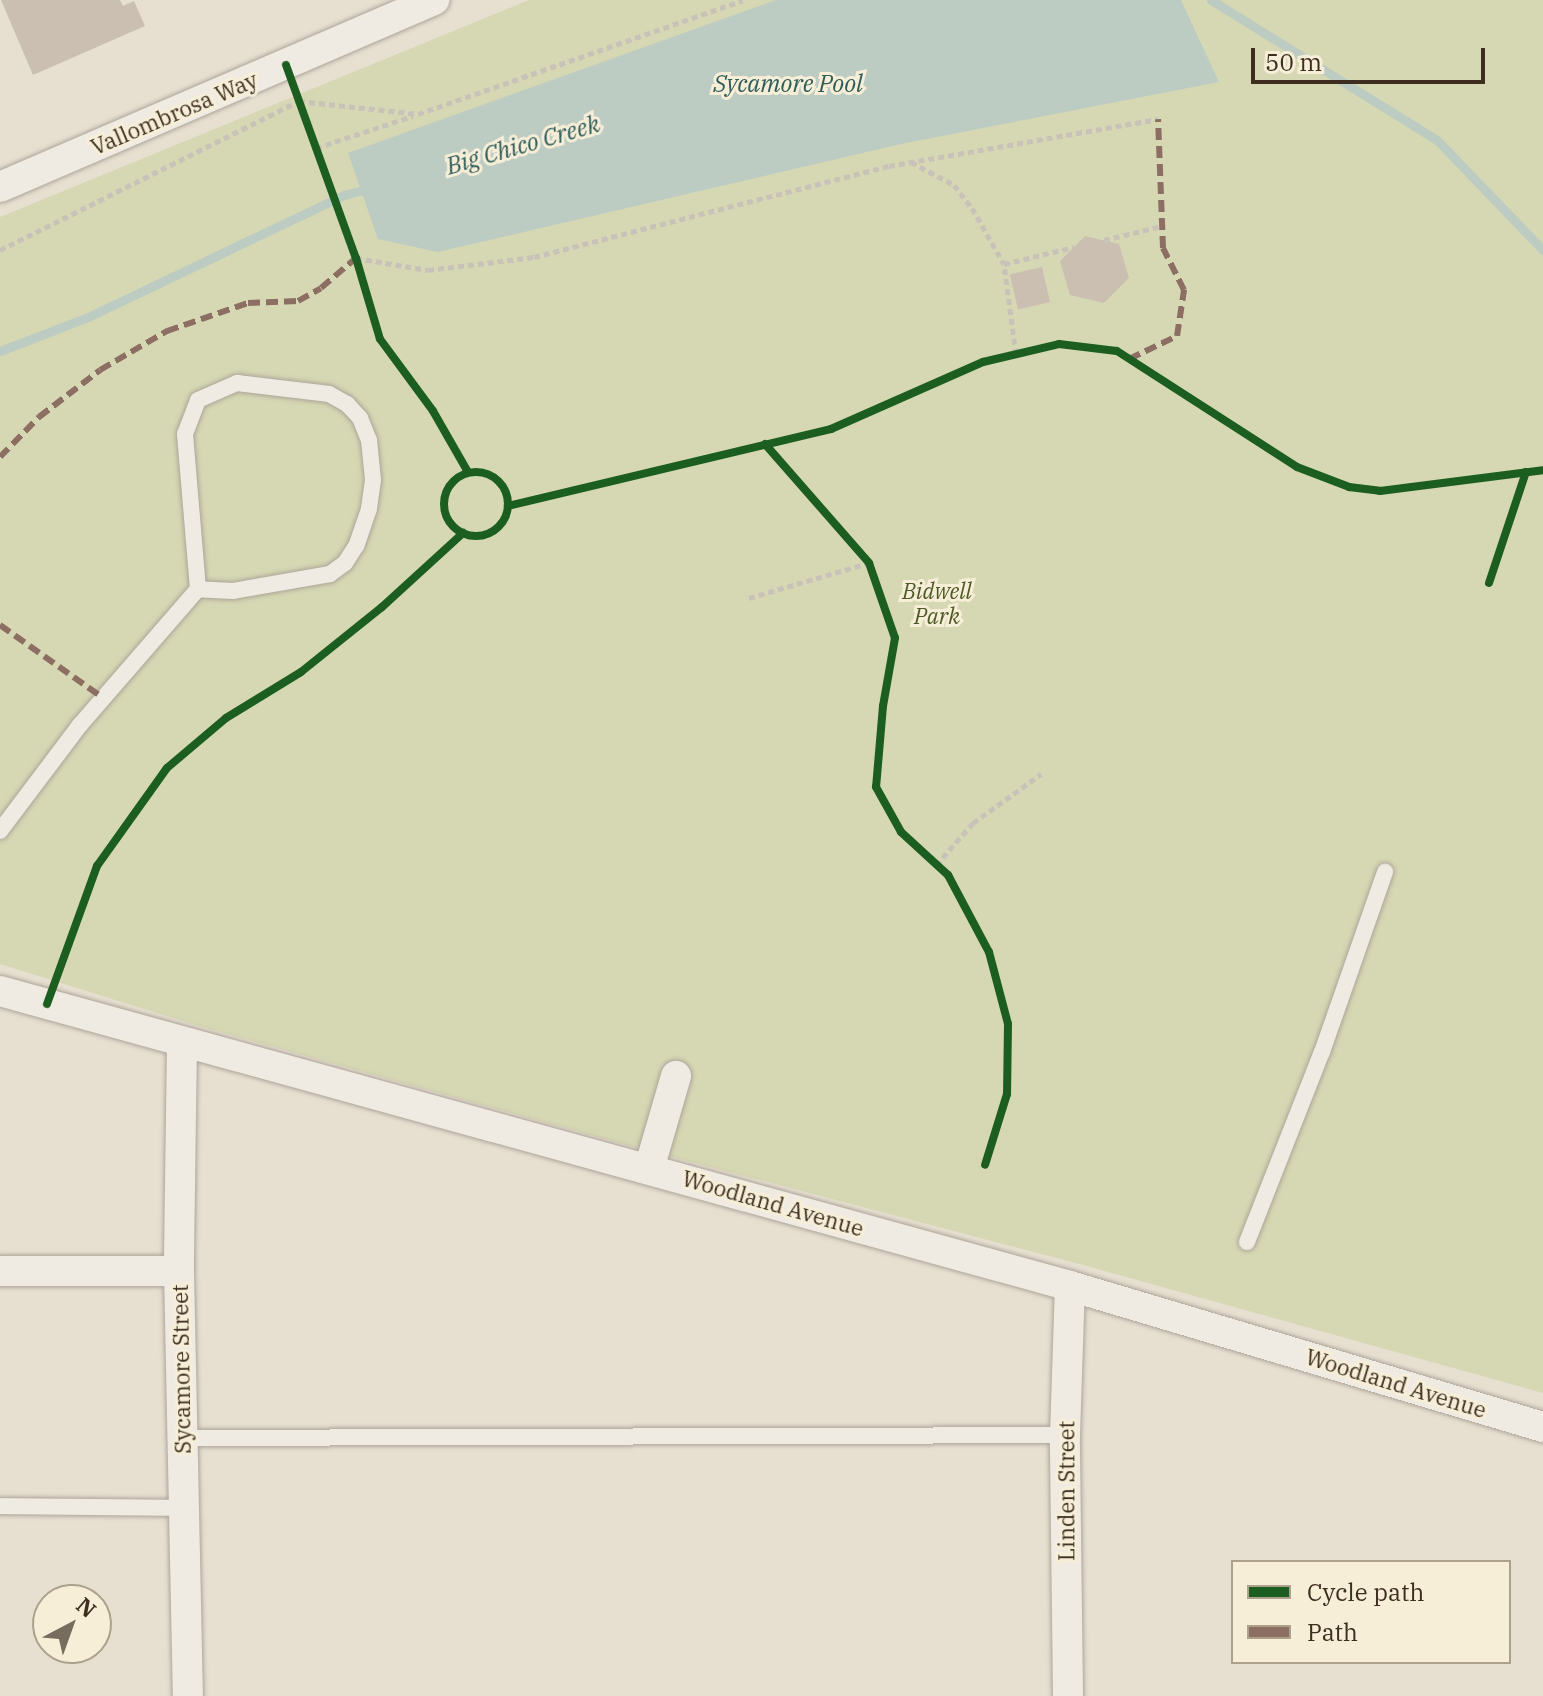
<!DOCTYPE html>
<style>
body{margin:0}
#map{position:relative;width:1543px;height:1696px;overflow:hidden;background:#e7e0d1;font-family:"IBM Plex Serif",serif}
div>[style]{position:absolute}
[style*='--x']{left:calc(var(--x)*1px);top:calc(var(--y)*1px);width:calc(var(--w)*1px);rotate:calc(var(--a)*1deg)}
.green>*{inset:0;background:#d6d7b3}
.water>*{inset:0;background:#bcccc2}
.stream>*{height:9px;margin:-4.5px;padding:0 4.5px;transform-origin:4.5px;border-radius:4.5px;background:#bcccc2}
.building>*{inset:0;background:#cbbfb2;transform-origin:0 0}
.path>*{height:5px;margin-top:-2.5px;transform-origin:0;background:repeating-linear-gradient(90deg,#c8c2b9 0 6px,transparent 0 10px)}
.roads{filter:drop-shadow(0 0 2px #ada599) drop-shadow(0 0 2px #ada599)}
.lane>*{height:16px;margin:-8px;padding:0 8px;transform-origin:8px;border-radius:8px;background:#efebe3}
.street>*{height:30px;margin:-15px;padding:0 15px;transform-origin:15px;border-radius:15px;background:#efebe3}
.quiet>*{height:6px;margin-top:-3px;transform-origin:0;background:repeating-linear-gradient(90deg,#8d6e63 0 12px,transparent 0 18px)}
.cycleway>*{height:8px;margin:-4px;padding:0 4px;transform-origin:4px;border-radius:4px;background:#1b5e20}
.cycleway>.ring{margin:-4px;padding:0;box-sizing:content-box;background:none;border:8px solid #1b5e20;border-radius:50%}
span{translate:-50% -50%;white-space:nowrap;text-align:center;line-height:1.15;-webkit-text-stroke:6px #f7eed8;paint-order:stroke}
.street-label{font-size:22px;color:#3d2e20}
.park-label{font-size:22px;color:#4d5a26;font-style:italic}
.water-label{font-size:24px;color:#2f5d5a;font-style:italic}
.legend{position:absolute;left:1231px;top:1560px;width:280px;height:104px;box-sizing:border-box;background:#f7eed8;border:2px solid #ada18e;margin:0;padding:10px 14px;list-style:none;font-size:24px;color:#3d2e20}
.legend li{display:flex;align-items:center;gap:16px;height:40px}
.legend b{width:40px;border:2px solid #ada18e}
.north{position:absolute;left:32px;top:1584px;width:80px;height:80px;box-sizing:border-box;background:#f7eed8;border:2px solid #ada18e;border-radius:50%;rotate:41deg;font-size:22px;font-weight:700;line-height:32px;text-align:center;color:#3d2e20}
.north::after{content:'';display:block;margin:auto;width:28px;height:36px;background:#786c5e;clip-path:polygon(50% 0,100% 100%,50% 72%,0 100%)}
.scale{position:absolute;left:1251px;top:48px;width:234px;height:36px;box-sizing:border-box;border:4px solid #3d2e20;border-top:0;padding-left:10px;font-size:24px;line-height:28px;white-space:nowrap;color:#3d2e20;-webkit-text-stroke:6px #f7eed8;paint-order:stroke}
</style>
<div id="map">
<div class="green">
<i style="clip-path:polygon(529px 0,1543px 0,1543px 1393px,1083px 1265px,619px 1143px,195px 1025px,0 964px,0 217px)"></i>
</div>
<div class="water">
<i style="clip-path:polygon(776px 0,1181px 0,1219px 82px,901px 144px,438px 252px,378px 239px,348px 153px)"></i>
</div>
<div class="stream">
<i style="--x:1211;--y:0;--w:266;--a:31.8"></i>
<i style="--x:1437;--y:140;--w:153;--a:46.1"></i>
<i style="--x:0;--y:351;--w:94;--a:-21.1"></i>
<i style="--x:88;--y:317;--w:284;--a:-25.5"></i>
<i style="--x:344;--y:195;--w:27;--a:-15"></i>
</div>
<div class="building">
<i style="clip-path:polygon(1px 0,120px 0,123px 6px,134px 1px,145px 26px,33px 75px)"></i>
<i style="clip-path:polygon(1085px 236px,1119px 244px,1129px 278px,1104px 303px,1070px 295px,1060px 261px)"></i>
<i style="left:1042px;top:267px;width:36px;height:33px;rotate:77deg"></i>
</div>
<div class="path">
<i style="--x:316;--y:148;--w:102;--a:-18.3"></i>
<i style="--x:911;--y:162;--w:49;--a:28.1"></i>
<i style="--x:954;--y:185;--w:29;--a:52"></i>
<i style="--x:972;--y:208;--w:64;--a:60.3"></i>
<i style="--x:1104;--y:240;--w:60;--a:-13.6"></i>
<i style="--x:0;--y:250;--w:334;--a:-26.5"></i>
<i style="--x:299;--y:101;--w:120;--a:6.2"></i>
<i style="--x:418;--y:114;--w:344;--a:-19.3"></i>
<i style="--x:356;--y:258;--w:73;--a:9.5"></i>
<i style="--x:428;--y:270;--w:107;--a:-7"></i>
<i style="--x:534;--y:257;--w:366;--a:-14.4"></i>
<i style="--x:889;--y:166;--w:273;--a:-9.9"></i>
<i style="--x:1016;--y:354;--w:91;--a:-97.6"></i>
<i style="--x:1004;--y:264;--w:72;--a:-13.7"></i>
<i style="--x:749;--y:598;--w:125;--a:-16.3"></i>
<i style="--x:936;--y:865;--w:56;--a:-48.6"></i>
<i style="--x:973;--y:823;--w:84;--a:-35.8"></i>
</div>
<div class="roads">
<div class="lane">
<i style="--x:0;--y:831;--w:133;--a:-53"></i>
<i style="--x:80;--y:725;--w:180;--a:-49.1"></i>
<i style="--x:198;--y:589;--w:156;--a:-94.8"></i>
<i style="--x:185;--y:434;--w:36;--a:-69"></i>
<i style="--x:198;--y:400;--w:43;--a:-23.6"></i>
<i style="--x:237;--y:383;--w:93;--a:6.8"></i>
<i style="--x:329;--y:394;--w:21;--a:29"></i>
<i style="--x:347;--y:404;--w:19;--a:47"></i>
<i style="--x:360;--y:418;--w:24;--a:68"></i>
<i style="--x:369;--y:440;--w:40;--a:84.3"></i>
<i style="--x:373;--y:480;--w:29;--a:98"></i>
<i style="--x:369;--y:509;--w:39;--a:109"></i>
<i style="--x:356;--y:546;--w:20;--a:123"></i>
<i style="--x:345;--y:563;--w:19;--a:144"></i>
<i style="--x:330;--y:574;--w:98;--a:170.1"></i>
<i style="--x:233;--y:591;--w:35;--a:-177"></i>
<i style="--x:1247;--y:1242;--w:204;--a:-68.5"></i>
<i style="--x:1322;--y:1052;--w:191;--a:-70.7"></i>
<i style="--x:182;--y:1438;--w:883;--a:-0.19"></i>
<i style="--x:0;--y:1506;--w:184;--a:0.6"></i>
</div>
<div class="street">
<i style="--x:0;--y:187;--w:473;--a:-23.3"></i>
<i style="--x:0;--y:991;--w:1110;--a:15.41"></i>
<i style="--x:1070;--y:1286;--w:494;--a:16.6"></i>
<i style="--x:182;--y:1043;--w:228;--a:90.8"></i>
<i style="--x:179;--y:1271;--w:425;--a:88.8"></i>
<i style="--x:649;--y:1169;--w:97;--a:-73.8"></i>
<i style="--x:0;--y:1271;--w:179;--a:0"></i>
<i style="--x:1068;--y:1696;--w:261;--a:-90.7"></i>
<i style="--x:1065;--y:1435;--w:149;--a:-88.1"></i>
</div>
</div>
<div class="quiet">
<i style="--x:1129;--y:359;--w:53;--a:-25.6"></i>
<i style="--x:1177;--y:336;--w:47;--a:-81.3"></i>
<i style="--x:1184;--y:290;--w:47;--a:-116.6"></i>
<i style="--x:1163;--y:248;--w:129;--a:-92.2"></i>
<i style="--x:0;--y:457;--w:56;--a:-45.7"></i>
<i style="--x:39;--y:417;--w:77;--a:-37.6"></i>
<i style="--x:100;--y:370;--w:78;--a:-30.2"></i>
<i style="--x:167;--y:331;--w:86;--a:-19.1"></i>
<i style="--x:248;--y:303;--w:50;--a:-2.3"></i>
<i style="--x:298;--y:301;--w:26;--a:-29"></i>
<i style="--x:321;--y:288;--w:46;--a:-40.6"></i>
<i style="--x:0;--y:625;--w:126;--a:35.3"></i>
</div>
<div class="cycleway">
<i style="--x:286;--y:65;--w:205;--a:70.1"></i>
<i style="--x:356;--y:258;--w:84;--a:73.5"></i>
<i style="--x:380;--y:339;--w:89;--a:53.6"></i>
<i style="--x:433;--y:411;--w:70;--a:60.2"></i>
<i style="--x:765;--y:444;--w:158;--a:48.8"></i>
<i style="--x:869;--y:563;--w:79;--a:70.9"></i>
<i style="--x:895;--y:638;--w:69;--a:100"></i>
<i style="--x:883;--y:706;--w:81;--a:94.9"></i>
<i style="--x:876;--y:787;--w:51;--a:60.9"></i>
<i style="--x:901;--y:832;--w:64;--a:42.5"></i>
<i style="--x:948;--y:875;--w:87;--a:62"></i>
<i style="--x:989;--y:952;--w:74;--a:75.2"></i>
<i style="--x:1008;--y:1024;--w:70;--a:90.8"></i>
<i style="--x:1007;--y:1094;--w:74;--a:107.2"></i>
<i class="ring" style="left:444px;top:472px;width:56px;height:56px"></i>
<i style="--x:508;--y:506;--w:332;--a:-13.4"></i>
<i style="--x:831;--y:429;--w:166;--a:-23.8"></i>
<i style="--x:983;--y:362;--w:78;--a:-13.3"></i>
<i style="--x:1059;--y:344;--w:58;--a:6.9"></i>
<i style="--x:1117;--y:351;--w:214;--a:32.8"></i>
<i style="--x:1297;--y:467;--w:56;--a:21"></i>
<i style="--x:1349;--y:487;--w:31;--a:7"></i>
<i style="--x:1380;--y:491;--w:164;--a:-7.3"></i>
<i style="--x:1489;--y:583;--w:117;--a:-71.6"></i>
<i style="--x:47;--y:1004;--w:147;--a:-70.1"></i>
<i style="--x:97;--y:866;--w:120;--a:-54.5"></i>
<i style="--x:167;--y:768;--w:77;--a:-40.3"></i>
<i style="--x:226;--y:718;--w:88;--a:-31.5"></i>
<i style="--x:301;--y:672;--w:104;--a:-38.7"></i>
<i style="--x:382;--y:607;--w:110;--a:-42.4"></i>
</div>
<div class="street-label">
<span style="left:174px;top:113px;rotate:-23deg">Vallombrosa Way</span>
<span style="left:773px;top:1203px;rotate:16deg">Woodland Avenue</span>
<span style="left:181px;top:1369px;rotate:-91deg">Sycamore Street</span>
<span style="left:1396px;top:1383px;rotate:17deg">Woodland Avenue</span>
<span style="left:1066px;top:1491px;rotate:-90deg">Linden Street</span>
</div>
<div class="park-label">
<span style="left:937px;top:603px">Bidwell<br>Park</span>
</div>
<div class="water-label">
<span style="left:788px;top:84px">Sycamore Pool</span>
<span style="left:523px;top:145px;rotate:-16deg">Big Chico Creek</span>
</div>
<ul class="legend">
<li><b style="height:10px;background:#1b5e20"></b>Cycle path</li>
<li><b style="height:10px;background:#8d6e63"></b>Path</li>
</ul>
<div class="north">N</div>
<div class="scale">50 m</div>
</div>
